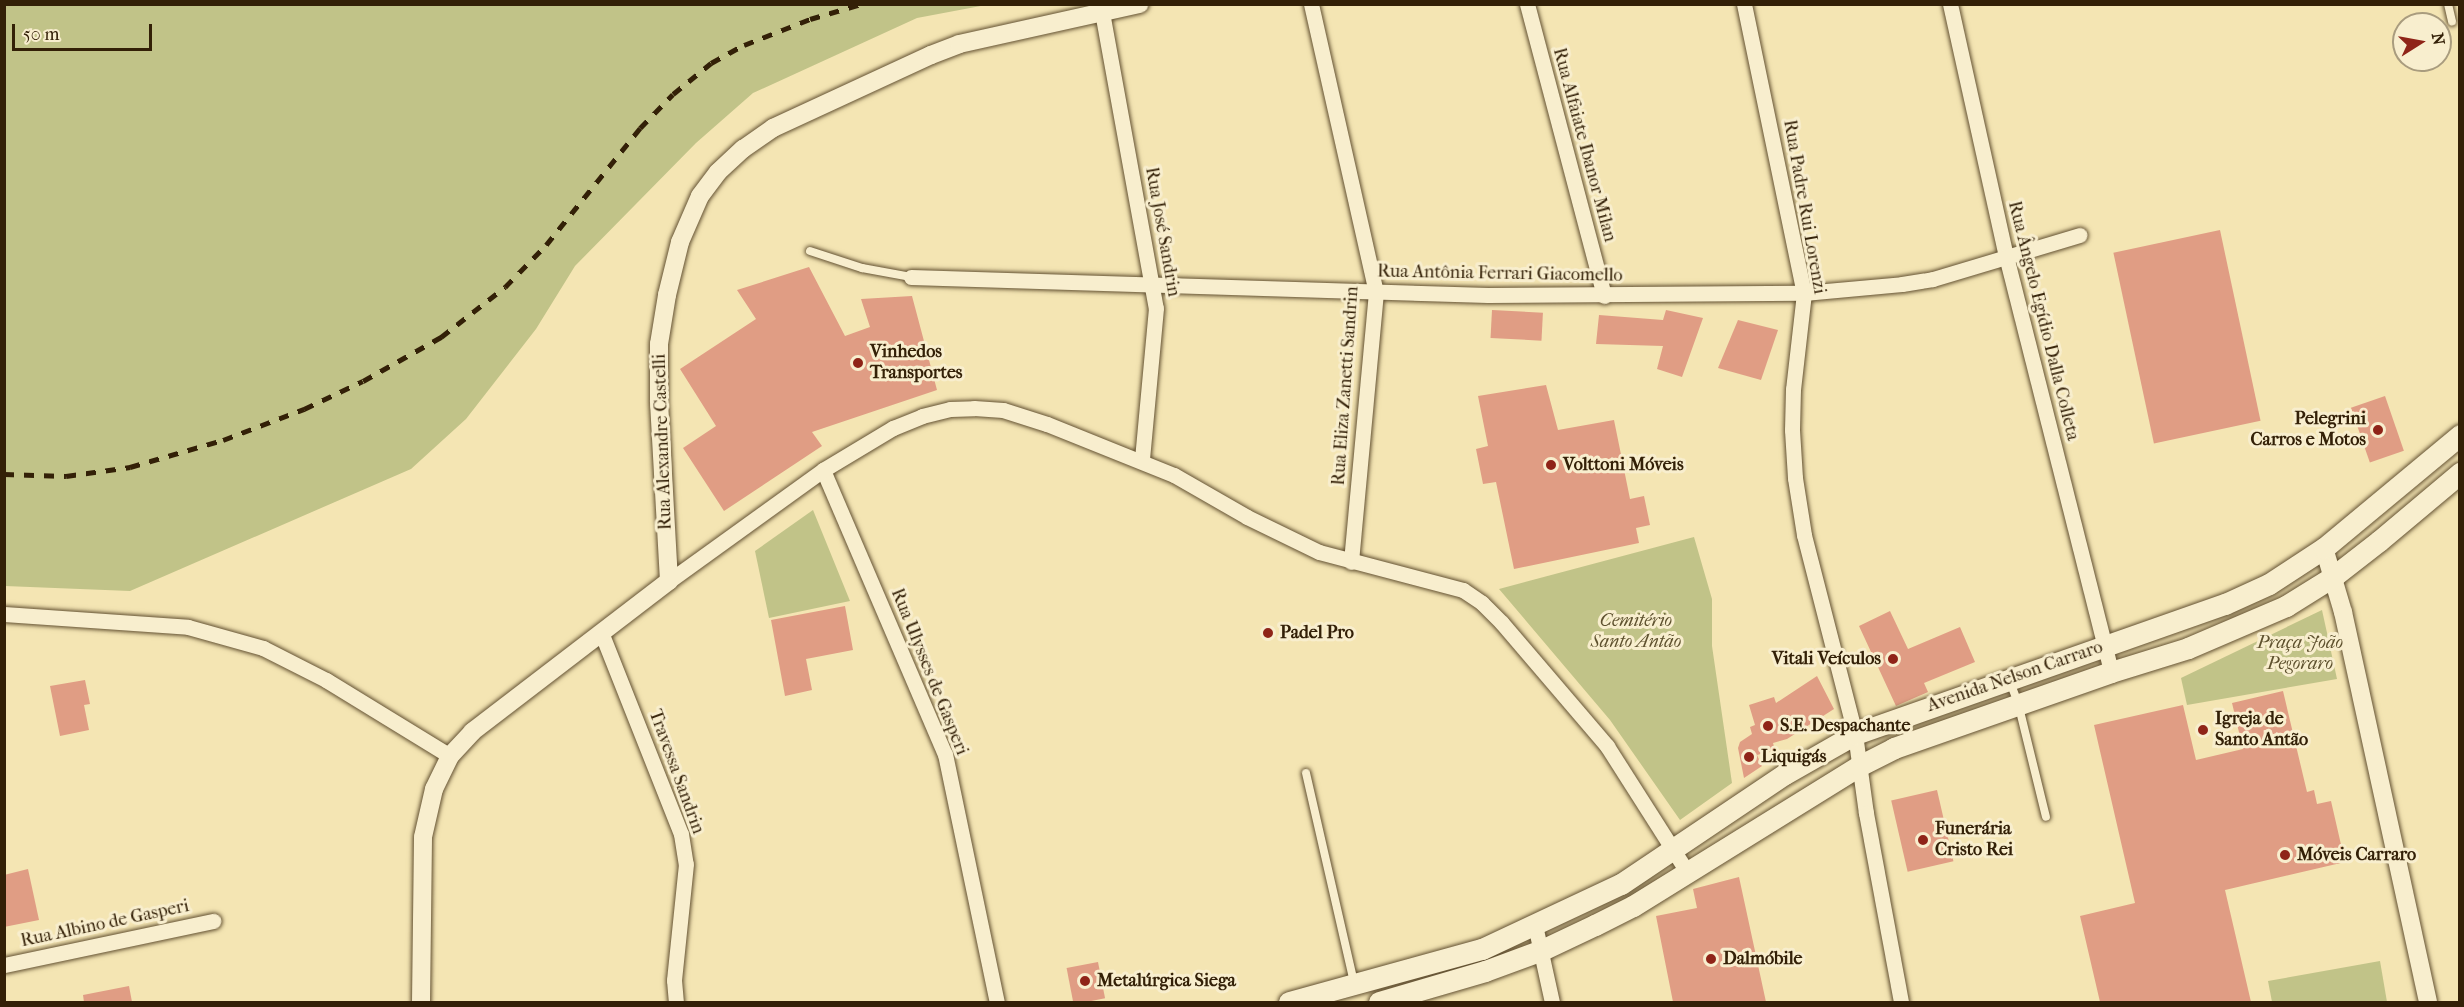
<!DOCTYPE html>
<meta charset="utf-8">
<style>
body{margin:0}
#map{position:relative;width:2464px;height:1007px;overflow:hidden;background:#f4e5b3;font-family:"IM FELL French Canon",serif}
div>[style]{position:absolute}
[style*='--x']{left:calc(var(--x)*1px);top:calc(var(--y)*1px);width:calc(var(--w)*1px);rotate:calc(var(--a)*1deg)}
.green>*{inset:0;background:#c1c388}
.building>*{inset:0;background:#e09d84;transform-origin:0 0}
.roads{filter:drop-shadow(0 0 2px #635132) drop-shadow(0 0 2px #635132)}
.service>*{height:8px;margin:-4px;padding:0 4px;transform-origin:4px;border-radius:4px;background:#f8eece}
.minor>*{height:15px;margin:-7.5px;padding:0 7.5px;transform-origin:7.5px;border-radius:7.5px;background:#f8eece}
.tertiary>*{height:18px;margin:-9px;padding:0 9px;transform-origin:9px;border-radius:9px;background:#f8eece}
.secondary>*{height:21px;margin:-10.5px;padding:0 10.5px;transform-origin:10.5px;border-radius:10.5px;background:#f8eece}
.rail>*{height:4.5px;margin-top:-2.25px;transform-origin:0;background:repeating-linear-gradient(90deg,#332007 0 10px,transparent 0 20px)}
.dots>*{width:16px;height:16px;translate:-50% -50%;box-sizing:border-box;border:3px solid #f8eece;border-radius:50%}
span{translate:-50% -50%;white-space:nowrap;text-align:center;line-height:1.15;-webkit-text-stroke:6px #f8eece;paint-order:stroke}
.street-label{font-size:18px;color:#332007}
.poi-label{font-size:18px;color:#332007;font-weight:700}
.left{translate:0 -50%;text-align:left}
.right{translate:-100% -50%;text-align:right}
.park-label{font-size:18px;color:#5e512e;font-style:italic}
.frame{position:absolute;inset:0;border:6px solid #332007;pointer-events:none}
.north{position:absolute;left:2392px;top:12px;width:60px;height:60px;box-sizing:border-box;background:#f8eece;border:2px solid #a99c7e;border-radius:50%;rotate:79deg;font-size:16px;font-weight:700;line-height:24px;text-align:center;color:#332007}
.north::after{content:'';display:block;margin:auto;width:21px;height:27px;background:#8f2418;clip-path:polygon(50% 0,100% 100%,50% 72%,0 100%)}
.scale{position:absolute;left:12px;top:24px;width:140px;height:27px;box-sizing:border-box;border:3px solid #332007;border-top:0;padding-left:8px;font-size:18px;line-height:21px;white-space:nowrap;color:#332007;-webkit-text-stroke:4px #f8eece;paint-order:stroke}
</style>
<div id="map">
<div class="green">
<i style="clip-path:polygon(5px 4px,986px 4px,986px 5px,917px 18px,753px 93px,696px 143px,575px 266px,536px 329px,466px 419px,411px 469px,130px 591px,5px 586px)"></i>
<i style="clip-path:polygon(813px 510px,850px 601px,769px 618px,755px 551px)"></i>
<i style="clip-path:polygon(1694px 537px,1712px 599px,1712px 646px,1732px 783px,1680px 820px,1610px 720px,1499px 589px)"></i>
<i style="clip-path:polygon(2322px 610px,2337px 679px,2187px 705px,2181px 678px)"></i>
<i style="clip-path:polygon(2380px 961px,2387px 1002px,2272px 1002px,2268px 981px)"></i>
</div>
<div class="building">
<i style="left:2220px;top:230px;width:195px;height:109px;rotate:78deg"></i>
<i style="clip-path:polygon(809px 267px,845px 336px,870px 327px,861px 299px,912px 296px,937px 390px,812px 432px,822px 446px,724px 511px,683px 448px,716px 426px,680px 369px,756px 319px,737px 290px)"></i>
<i style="left:1492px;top:310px;width:51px;height:28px;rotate:3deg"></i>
<i style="clip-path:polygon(1666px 310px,1703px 318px,1682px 377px,1657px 369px,1663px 346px,1596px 344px,1599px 315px,1663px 320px)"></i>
<i style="clip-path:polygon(1738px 320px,1778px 330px,1761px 380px,1718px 368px)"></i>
<i style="clip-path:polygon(1546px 385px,1558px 430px,1614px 420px,1630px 499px,1644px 496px,1650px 525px,1636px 528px,1639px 543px,1514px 569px,1496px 482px,1483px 484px,1476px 449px,1488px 446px,1478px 396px)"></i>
<i style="left:2385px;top:396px;width:58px;height:36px;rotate:71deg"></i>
<i style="clip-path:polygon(845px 606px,853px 650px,806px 659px,812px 690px,785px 696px,771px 620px)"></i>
<i style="clip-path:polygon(1890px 611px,1908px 649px,1960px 627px,1975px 662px,1924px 683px,1928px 692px,1896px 706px,1859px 626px)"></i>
<i style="clip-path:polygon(1817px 676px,1834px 709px,1787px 739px,1773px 743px,1775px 750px,1757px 755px,1762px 766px,1744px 778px,1738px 748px,1740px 742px,1752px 734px,1750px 727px,1755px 725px,1749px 705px,1774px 697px,1776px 703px)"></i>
<i style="clip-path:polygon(85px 680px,90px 704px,84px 705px,89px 730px,60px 736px,50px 686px)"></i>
<i style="clip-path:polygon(2283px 691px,2307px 792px,2314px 790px,2317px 804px,2331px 801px,2345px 862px,2225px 890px,2251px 1002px,2100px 1002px,2080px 916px,2135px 903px,2094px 725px,2183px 705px,2196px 760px,2243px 749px,2232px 703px)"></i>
<i style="left:1937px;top:790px;width:73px;height:47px;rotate:77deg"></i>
<i style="clip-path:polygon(28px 869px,39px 920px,4px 927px,4px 875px)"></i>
<i style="clip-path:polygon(1739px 877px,1766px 1002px,1673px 1002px,1656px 916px,1697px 908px,1693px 889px)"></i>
<i style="left:1098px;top:962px;width:37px;height:32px;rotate:79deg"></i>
<i style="clip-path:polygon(129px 986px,132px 1002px,84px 1002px,83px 995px)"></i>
</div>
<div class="roads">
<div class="service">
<i style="--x:2448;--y:4;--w:18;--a:77"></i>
<i style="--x:810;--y:251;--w:55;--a:18.1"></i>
<i style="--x:862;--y:268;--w:50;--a:10.4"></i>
<i style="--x:2010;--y:682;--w:22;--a:69"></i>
<i style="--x:2018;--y:703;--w:117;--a:76.2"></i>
<i style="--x:1306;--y:773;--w:215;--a:77.1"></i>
</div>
<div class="minor">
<i style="--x:1311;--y:4;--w:295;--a:77.3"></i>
<i style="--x:1376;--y:292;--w:271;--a:95.3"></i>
<i style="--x:1527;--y:4;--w:302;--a:75.2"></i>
<i style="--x:1744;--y:4;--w:295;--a:78.3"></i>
<i style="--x:1804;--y:293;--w:97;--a:96.5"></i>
<i style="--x:1793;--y:389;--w:41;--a:91.4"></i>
<i style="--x:1792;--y:430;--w:48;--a:86.4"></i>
<i style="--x:1795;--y:478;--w:58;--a:81"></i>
<i style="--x:1804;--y:535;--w:205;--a:75.6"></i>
<i style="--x:1855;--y:734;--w:80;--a:82.1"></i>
<i style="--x:1866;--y:813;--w:192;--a:79.5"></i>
<i style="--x:1950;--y:4;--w:258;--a:77.5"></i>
<i style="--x:2006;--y:256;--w:429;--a:75.8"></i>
<i style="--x:1102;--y:12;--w:301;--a:79.7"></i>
<i style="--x:1156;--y:308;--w:153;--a:95.3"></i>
<i style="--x:911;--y:277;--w:577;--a:1.79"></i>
<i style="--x:1488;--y:295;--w:316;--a:-0.4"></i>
<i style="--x:1804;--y:293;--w:98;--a:-5.2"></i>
<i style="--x:1902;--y:284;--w:31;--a:-9"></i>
<i style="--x:1933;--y:279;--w:153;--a:-16.7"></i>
<i style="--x:823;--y:470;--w:309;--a:66.8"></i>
<i style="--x:945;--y:754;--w:253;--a:78.2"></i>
<i style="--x:669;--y:581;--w:190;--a:-35.8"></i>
<i style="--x:823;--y:470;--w:82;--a:-31"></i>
<i style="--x:893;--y:428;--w:31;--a:-22"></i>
<i style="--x:922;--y:416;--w:29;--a:-14"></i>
<i style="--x:950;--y:409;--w:24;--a:-2"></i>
<i style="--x:974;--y:408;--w:29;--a:4"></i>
<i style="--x:1003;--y:410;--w:46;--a:17.7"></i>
<i style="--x:1047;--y:424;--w:137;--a:21.9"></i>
<i style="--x:1174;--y:475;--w:84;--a:29.9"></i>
<i style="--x:1247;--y:517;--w:80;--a:25.9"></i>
<i style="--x:1319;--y:552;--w:149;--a:14.8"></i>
<i style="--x:1463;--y:590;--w:23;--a:34"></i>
<i style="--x:1482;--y:603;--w:28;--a:45"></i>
<i style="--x:1502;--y:623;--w:162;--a:49.5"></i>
<i style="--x:1607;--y:746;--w:151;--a:57.5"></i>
<i style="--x:4;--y:614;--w:184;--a:4"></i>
<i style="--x:188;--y:627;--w:78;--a:15.6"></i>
<i style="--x:263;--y:648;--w:71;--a:26.9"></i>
<i style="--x:326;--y:680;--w:145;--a:31.5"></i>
<i style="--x:601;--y:632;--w:217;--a:68.4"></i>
<i style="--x:681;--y:834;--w:30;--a:81"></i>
<i style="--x:686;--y:864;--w:117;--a:95.9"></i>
<i style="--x:674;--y:980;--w:22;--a:85"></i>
<i style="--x:1535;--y:925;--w:79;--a:77.6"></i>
<i style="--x:4;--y:965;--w:214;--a:-11.9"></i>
</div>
<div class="tertiary">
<i style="--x:2324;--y:548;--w:67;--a:73.5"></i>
<i style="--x:2343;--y:612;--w:399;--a:77.7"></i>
<i style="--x:421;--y:1002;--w:165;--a:-89.3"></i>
<i style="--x:423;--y:837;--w:49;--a:-77.1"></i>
<i style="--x:434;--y:789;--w:37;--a:-64"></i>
<i style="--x:450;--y:756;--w:33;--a:-47"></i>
<i style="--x:472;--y:732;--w:248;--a:-37.5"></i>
<i style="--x:669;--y:581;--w:181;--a:-93.2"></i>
<i style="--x:659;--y:400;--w:56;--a:-90"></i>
<i style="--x:659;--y:344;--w:50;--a:-80.7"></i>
<i style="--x:667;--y:295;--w:55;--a:-76.2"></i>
<i style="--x:680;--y:242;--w:50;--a:-66.5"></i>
<i style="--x:700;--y:196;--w:30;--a:-53"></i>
<i style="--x:718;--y:172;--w:34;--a:-43"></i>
<i style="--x:743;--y:149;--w:37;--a:-35"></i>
<i style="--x:773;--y:128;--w:174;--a:-24.8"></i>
<i style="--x:931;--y:55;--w:30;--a:-21"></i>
<i style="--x:959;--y:44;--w:185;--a:-12.5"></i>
</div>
<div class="secondary">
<i style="--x:1289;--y:1002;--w:200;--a:-15.4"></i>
<i style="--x:1482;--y:949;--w:153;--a:-25.1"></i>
<i style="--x:1621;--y:884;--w:197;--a:-33.9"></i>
<i style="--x:1785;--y:774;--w:81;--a:-29.7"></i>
<i style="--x:1855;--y:734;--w:392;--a:-19.4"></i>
<i style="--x:2225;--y:604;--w:48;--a:-24.4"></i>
<i style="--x:2269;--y:584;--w:66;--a:-33.2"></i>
<i style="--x:2324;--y:548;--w:177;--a:-39.7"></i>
<i style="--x:1379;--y:1002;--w:110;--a:-16.3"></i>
<i style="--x:1485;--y:971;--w:61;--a:-20.2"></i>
<i style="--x:1542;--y:950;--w:59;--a:-25.3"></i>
<i style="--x:1595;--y:925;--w:42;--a:-26.6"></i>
<i style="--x:1633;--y:906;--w:266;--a:-31.8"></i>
<i style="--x:1859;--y:766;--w:39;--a:-27"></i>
<i style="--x:1894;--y:748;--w:230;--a:-19.3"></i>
<i style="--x:2111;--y:672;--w:81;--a:-17.3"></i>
<i style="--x:2188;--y:648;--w:107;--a:-23.2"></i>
<i style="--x:2286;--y:606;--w:57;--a:-32"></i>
<i style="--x:2334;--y:576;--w:57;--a:-37.9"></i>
<i style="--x:2379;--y:541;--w:106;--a:-40"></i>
</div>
</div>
<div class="rail">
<i style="--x:4;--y:474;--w:62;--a:1.8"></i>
<i style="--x:66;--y:476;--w:65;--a:-8"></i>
<i style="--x:130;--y:467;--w:97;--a:-16.2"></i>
<i style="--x:223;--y:440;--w:87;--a:-20.9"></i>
<i style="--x:304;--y:409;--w:65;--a:-25.4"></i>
<i style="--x:363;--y:381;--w:90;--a:-29.4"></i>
<i style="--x:441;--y:337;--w:81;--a:-38"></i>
<i style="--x:505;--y:287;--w:59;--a:-45.7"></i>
<i style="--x:546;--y:245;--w:150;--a:-51.2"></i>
<i style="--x:640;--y:128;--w:47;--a:-45.9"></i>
<i style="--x:673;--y:94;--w:49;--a:-39.2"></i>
<i style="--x:711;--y:63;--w:38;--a:-29"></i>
<i style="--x:744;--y:45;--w:71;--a:-21.5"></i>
<i style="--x:810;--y:19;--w:53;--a:-16.4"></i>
</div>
<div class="dots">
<i style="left:858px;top:363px;background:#8f2418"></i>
<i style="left:2378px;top:430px;background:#8f2418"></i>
<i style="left:1551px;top:465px;background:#8f2418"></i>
<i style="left:1268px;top:633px;background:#8f2418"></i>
<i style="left:1893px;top:659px;background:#8f2418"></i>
<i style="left:1768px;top:726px;background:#8f2418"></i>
<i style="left:2203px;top:730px;background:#8f2418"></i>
<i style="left:1749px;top:757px;background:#8f2418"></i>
<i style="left:1923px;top:840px;background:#8f2418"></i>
<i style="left:2285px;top:855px;background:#8f2418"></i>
<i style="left:1711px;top:959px;background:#8f2418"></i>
<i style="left:1085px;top:981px;background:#8f2418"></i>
</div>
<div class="street-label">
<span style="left:1584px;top:145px;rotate:75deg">Rua Alfaiate Ibanor Milan</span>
<span style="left:1804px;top:207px;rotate:80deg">Rua Padre Rui Lorenzi</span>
<span style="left:1162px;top:232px;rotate:80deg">Rua José Sandrin</span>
<span style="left:1500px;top:274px;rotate:1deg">Rua Antônia Ferrari Giacomello</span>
<span style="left:2043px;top:321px;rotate:76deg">Rua Ângelo Egídio Dalla Colleta</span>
<span style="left:1346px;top:386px;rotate:-86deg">Rua Eliza Zanetti Sandrin</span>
<span style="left:663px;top:442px;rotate:-92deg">Rua Alexandre Castelli</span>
<span style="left:929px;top:672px;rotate:68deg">Rua Ulysses de Gasperi</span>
<span style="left:2015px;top:677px;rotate:-19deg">Avenida Nelson Carraro</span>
<span style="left:676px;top:772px;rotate:70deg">Travessa Sandrin</span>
<span style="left:105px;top:924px;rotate:-12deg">Rua Albino de Gasperi</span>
</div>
<div class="poi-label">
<span class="left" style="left:870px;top:363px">Vinhedos<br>Transportes</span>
<span class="right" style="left:2366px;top:430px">Pelegrini<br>Carros e Motos</span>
<span class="left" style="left:1563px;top:465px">Volttoni Móveis</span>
<span class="left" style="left:1280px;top:633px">Padel Pro</span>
<span class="right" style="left:1881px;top:659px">Vitali Veículos</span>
<span class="left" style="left:2215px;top:730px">Igreja de<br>Santo Antão</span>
<span class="left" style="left:1780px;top:726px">S.E. Despachante</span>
<span class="left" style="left:1761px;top:757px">Liquigás</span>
<span class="left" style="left:1935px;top:840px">Funerária<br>Cristo Rei</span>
<span class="left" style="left:2297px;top:855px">Móveis Carraro</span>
<span class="left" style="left:1723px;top:959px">Dalmóbile</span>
<span class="left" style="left:1097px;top:981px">Metalúrgica Siega</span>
</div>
<div class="park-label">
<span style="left:1636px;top:632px">Cemitério<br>Santo Antão</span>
<span style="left:2300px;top:654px">Praça João<br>Pegoraro</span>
</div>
<div class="frame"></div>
<div class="north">N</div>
<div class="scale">50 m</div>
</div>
